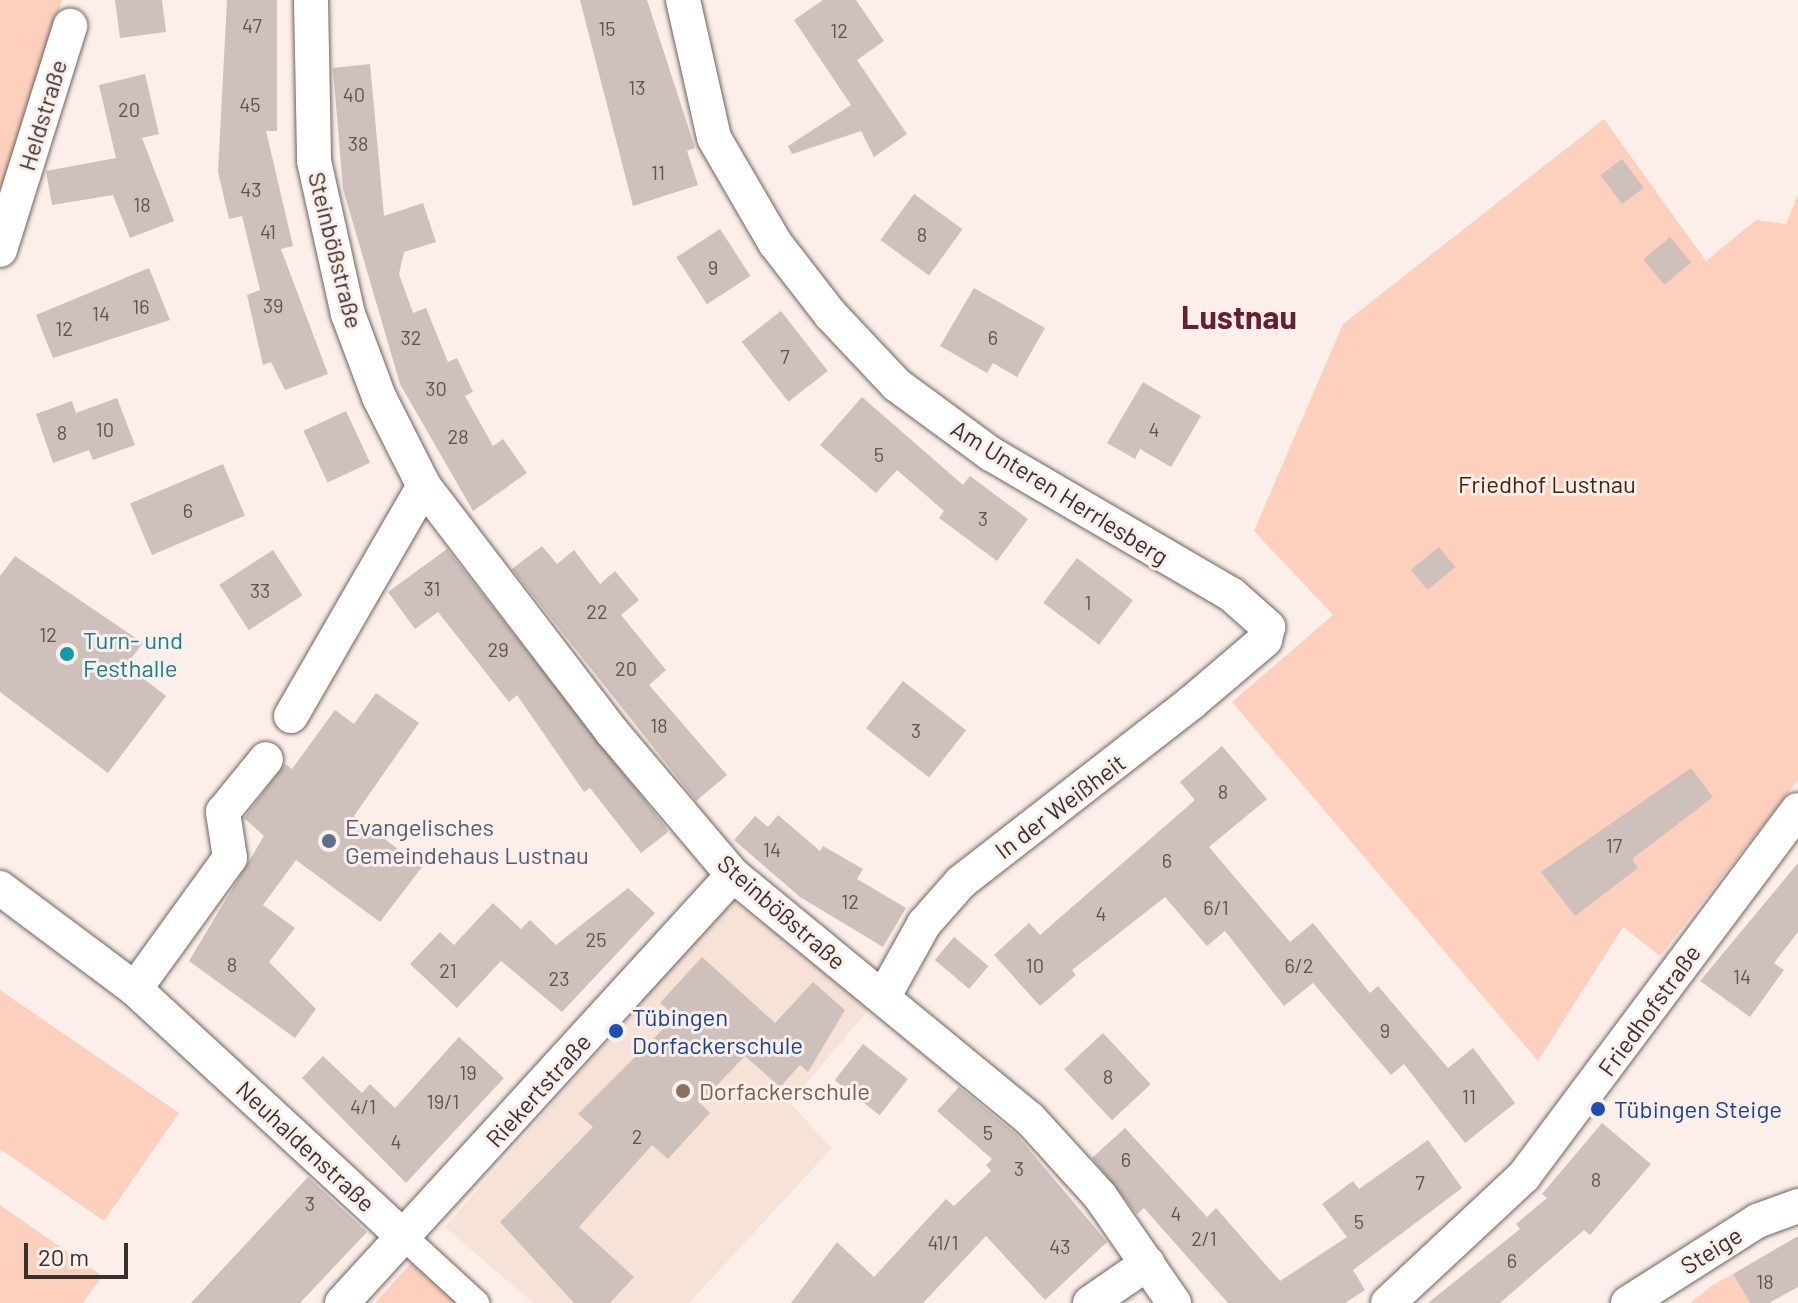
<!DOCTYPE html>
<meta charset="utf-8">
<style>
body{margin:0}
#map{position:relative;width:1798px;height:1303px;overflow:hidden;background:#fceee8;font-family:Barlow,sans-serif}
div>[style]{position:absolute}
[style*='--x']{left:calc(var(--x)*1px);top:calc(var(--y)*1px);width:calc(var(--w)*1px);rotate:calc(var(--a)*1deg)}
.built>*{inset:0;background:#f7e2d8}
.green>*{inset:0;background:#fcd0bc}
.building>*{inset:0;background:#cec1bb;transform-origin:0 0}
.roads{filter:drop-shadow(0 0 2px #6f645e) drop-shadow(0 0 2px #6f645e)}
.pedestrian>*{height:26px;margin:-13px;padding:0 13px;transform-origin:13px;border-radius:13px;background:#fff}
.minor>*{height:34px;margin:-17px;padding:0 17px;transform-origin:17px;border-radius:17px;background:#fff}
.dots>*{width:22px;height:22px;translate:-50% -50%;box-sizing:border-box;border:4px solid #fceee8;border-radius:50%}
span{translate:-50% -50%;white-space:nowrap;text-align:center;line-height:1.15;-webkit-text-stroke:6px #fceee8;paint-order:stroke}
.number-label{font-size:20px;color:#5c5552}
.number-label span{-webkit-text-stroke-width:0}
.street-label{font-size:24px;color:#36312f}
.park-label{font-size:24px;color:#45210e}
.culture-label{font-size:24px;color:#0d838f}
.left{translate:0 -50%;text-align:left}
.service-label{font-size:24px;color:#4e5e75}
.transit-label{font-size:24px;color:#164399}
.education-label{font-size:24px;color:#785e54}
.district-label{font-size:32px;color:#66202c;font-weight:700}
.scale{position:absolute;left:24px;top:1243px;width:104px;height:36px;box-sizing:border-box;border:4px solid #36312f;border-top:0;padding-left:10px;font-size:24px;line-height:28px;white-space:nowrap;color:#36312f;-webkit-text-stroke:6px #fceee8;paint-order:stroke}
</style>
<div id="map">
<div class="built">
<i style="clip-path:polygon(731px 900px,874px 1003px,790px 1103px,832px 1148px,689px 1303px,533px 1303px,445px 1227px)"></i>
</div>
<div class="green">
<i style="clip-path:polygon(0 0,62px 0,0 250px)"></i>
<i style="clip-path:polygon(1604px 119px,1706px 261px,1756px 220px,1786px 224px,1798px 195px,1798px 780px,1660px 956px,1623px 927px,1538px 1061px,1232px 702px,1333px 615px,1254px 531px,1343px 324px)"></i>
<i style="clip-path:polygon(0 990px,179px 1113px,104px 1221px,0 1149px)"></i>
<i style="clip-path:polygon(0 1205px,102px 1276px,83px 1303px,0 1303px)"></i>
<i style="clip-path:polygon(411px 1263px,457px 1303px,375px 1303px)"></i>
<i style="clip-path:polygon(1733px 1274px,1750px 1303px,1690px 1303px,1713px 1285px)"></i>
</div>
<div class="building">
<i style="clip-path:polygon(115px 0,162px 0,166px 32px,120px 38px)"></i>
<i style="clip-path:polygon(227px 0,277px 0,277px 131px,266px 131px,293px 246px,281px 249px,328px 374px,285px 390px,271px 362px,263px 365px,247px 295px,260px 290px,242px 216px,229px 219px,218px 172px)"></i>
<i style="clip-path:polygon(580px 0,647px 0,695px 148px,687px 151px,698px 185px,633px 206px)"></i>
<i style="clip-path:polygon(823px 0,856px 0,884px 41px,857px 60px,907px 134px,874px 157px,861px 131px,792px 154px,788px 146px,851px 105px,794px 20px)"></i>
<i style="clip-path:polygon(370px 64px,384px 216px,423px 203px,436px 242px,404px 252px,399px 274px,413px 313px,426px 308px,448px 362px,457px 358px,473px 392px,465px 396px,493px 446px,503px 439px,527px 473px,473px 511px,400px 384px,343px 189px,333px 68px)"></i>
<i style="clip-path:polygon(145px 74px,159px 134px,142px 138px,174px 221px,130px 238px,113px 195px,52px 205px,46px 171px,116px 158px,99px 85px)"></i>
<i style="left:1622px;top:159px;width:36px;height:27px;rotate:53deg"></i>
<i style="left:914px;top:194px;width:60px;height:57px;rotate:36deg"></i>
<i style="left:720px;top:229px;width:56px;height:52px;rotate:57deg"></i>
<i style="left:1670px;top:237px;width:33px;height:35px;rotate:50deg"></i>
<i style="clip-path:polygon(149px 268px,170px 320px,53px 358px,36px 315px)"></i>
<i style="clip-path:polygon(974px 288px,1045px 328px,1017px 377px,993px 363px,987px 373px,940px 346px)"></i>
<i style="left:781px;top:311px;width:76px;height:50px;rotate:52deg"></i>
<i style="clip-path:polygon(1143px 382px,1201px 416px,1171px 467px,1140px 449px,1135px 459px,1107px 443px)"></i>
<i style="clip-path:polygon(862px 397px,963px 485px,970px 476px,1028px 519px,997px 561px,939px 518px,944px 511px,897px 470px,876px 493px,820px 445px)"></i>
<i style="clip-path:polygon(117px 398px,135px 445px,93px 460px,89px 450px,53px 463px,36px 414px,72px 401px,76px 413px)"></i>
<i style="left:346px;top:411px;width:57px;height:47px;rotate:65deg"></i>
<i style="left:223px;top:464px;width:56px;height:101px;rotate:67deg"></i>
<i style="clip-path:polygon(542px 546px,557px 564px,574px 550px,600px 584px,615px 571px,639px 600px,621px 615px,666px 670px,649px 685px,727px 775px,696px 801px,512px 569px)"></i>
<i style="left:1439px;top:547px;width:26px;height:36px;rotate:51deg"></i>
<i style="clip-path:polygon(447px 549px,665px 826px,668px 832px,641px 853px,590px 788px,584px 792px,517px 695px,509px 702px,438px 612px,415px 629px,388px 592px)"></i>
<i style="left:273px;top:550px;width:54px;height:64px;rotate:57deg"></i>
<i style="clip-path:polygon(15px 556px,143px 643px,126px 665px,166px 696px,108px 773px,0 692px,0 576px)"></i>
<i style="left:1077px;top:558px;width:70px;height:56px;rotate:37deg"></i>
<i style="left:903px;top:681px;width:80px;height:60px;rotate:38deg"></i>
<i style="clip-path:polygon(376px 693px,419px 723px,354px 816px,422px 867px,380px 922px,296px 860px,263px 905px,295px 928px,269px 962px,316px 1009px,295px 1038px,189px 961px,264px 836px,244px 818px,285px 764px,292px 769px,335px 710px,354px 724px)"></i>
<i style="clip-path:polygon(1222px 746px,1267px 799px,1209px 847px,1290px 942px,1313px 923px,1370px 993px,1378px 986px,1448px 1068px,1473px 1048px,1515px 1103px,1465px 1143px,1404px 1064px,1391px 1075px,1313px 983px,1284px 1006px,1225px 931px,1207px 946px,1165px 897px,1072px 970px,1076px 975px,1040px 1006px,994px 955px,1029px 923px,1040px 935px,1195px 800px,1180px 782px)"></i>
<i style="clip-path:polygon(1691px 768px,1713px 797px,1632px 859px,1638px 868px,1575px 916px,1541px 872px)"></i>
<i style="clip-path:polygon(778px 815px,820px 851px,823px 846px,863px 869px,857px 879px,906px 908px,883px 947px,800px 897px,734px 840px,755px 816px,768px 827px)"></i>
<i style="clip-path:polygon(1798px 863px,1798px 932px,1774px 963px,1784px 970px,1750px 1017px,1700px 981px)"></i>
<i style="clip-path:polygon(628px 888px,655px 913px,562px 1012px,501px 961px,457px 1008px,410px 964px,440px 932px,454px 945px,493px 903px,521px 929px,530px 920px,556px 945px)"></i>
<i style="left:954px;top:937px;width:45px;height:30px;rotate:40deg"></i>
<i style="clip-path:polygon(702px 957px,775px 1023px,813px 982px,845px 1010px,808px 1072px,800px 1065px,780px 1087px,745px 1056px,700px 1103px,710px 1113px,668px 1159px,652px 1145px,579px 1227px,634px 1277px,610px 1303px,574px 1303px,500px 1222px,593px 1127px,578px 1114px,676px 1016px,660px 1003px)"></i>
<i style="left:1103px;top:1033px;width:70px;height:53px;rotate:47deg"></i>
<i style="clip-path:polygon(459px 1037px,504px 1078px,406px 1183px,302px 1078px,323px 1056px,362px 1093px,370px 1084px,395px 1108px)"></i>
<i style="left:863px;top:1044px;width:57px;height:46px;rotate:38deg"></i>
<i style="clip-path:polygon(959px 1087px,1016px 1134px,1107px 1242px,1045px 1300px,986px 1236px,923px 1303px,791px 1303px,837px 1242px,874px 1277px,946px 1199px,954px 1206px,991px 1171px,986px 1165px,992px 1159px,937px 1111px)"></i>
<i style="clip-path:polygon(1602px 1123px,1651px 1164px,1590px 1235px,1584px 1230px,1500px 1303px,1428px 1303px,1520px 1229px,1516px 1224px,1547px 1198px,1542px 1194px)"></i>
<i style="clip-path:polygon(1125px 1128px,1207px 1217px,1216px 1208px,1280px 1281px,1347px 1237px,1322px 1204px,1353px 1181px,1359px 1189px,1428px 1140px,1462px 1188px,1353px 1270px,1365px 1290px,1345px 1303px,1228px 1303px,1144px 1208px,1137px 1214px,1092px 1158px)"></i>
<i style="clip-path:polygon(308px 1177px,367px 1232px,300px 1303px,191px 1303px)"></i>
<i style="clip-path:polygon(1798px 1236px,1798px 1287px,1769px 1303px,1750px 1303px,1733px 1274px)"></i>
</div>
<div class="roads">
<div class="pedestrian">
<i style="--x:404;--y:1237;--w:98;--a:42.5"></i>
</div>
<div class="minor">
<i style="--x:311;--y:0;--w:161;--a:88.9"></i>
<i style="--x:314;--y:161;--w:157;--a:77.5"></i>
<i style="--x:348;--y:314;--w:89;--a:69.5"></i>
<i style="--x:379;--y:397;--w:100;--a:63.2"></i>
<i style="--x:424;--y:486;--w:310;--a:52.6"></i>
<i style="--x:612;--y:732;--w:187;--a:49.8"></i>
<i style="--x:733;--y:875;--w:384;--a:39.4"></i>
<i style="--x:1030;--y:1119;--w:104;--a:47.7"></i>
<i style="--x:1100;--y:1196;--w:130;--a:55.3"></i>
<i style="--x:683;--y:0;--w:141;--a:77.3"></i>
<i style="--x:714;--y:138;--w:121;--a:59.8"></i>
<i style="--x:775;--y:243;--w:90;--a:52.2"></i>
<i style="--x:830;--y:314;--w:98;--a:46.7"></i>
<i style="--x:897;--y:385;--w:117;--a:36.3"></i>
<i style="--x:991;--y:454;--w:278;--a:30.3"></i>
<i style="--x:1231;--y:594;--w:50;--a:41.7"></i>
<i style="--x:1268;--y:627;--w:13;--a:103"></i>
<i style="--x:1265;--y:640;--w:97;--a:139.6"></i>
<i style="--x:1191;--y:703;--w:291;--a:142.1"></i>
<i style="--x:961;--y:882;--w:56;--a:131.4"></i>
<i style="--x:924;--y:924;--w:82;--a:119.1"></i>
<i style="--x:0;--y:250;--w:235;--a:-72.6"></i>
<i style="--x:291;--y:716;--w:266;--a:-60"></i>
<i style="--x:0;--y:888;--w:169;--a:36.8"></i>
<i style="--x:135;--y:989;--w:366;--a:42.7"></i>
<i style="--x:135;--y:989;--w:162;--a:-54.1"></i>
<i style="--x:230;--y:858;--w:47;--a:-98.7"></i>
<i style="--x:223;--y:812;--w:68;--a:-50.9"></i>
<i style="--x:342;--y:1303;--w:580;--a:-47.59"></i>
<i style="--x:1090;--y:1303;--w:70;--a:-34.6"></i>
<i style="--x:1388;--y:1303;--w:186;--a:-43"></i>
<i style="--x:1524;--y:1176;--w:457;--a:-53.2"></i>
<i style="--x:1628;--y:1303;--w:153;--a:-32.4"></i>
<i style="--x:1757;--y:1221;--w:44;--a:-20.1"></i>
</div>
</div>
<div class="dots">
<i style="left:67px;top:654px;background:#0f9aa8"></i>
<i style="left:329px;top:841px;background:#5c6f8a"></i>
<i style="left:616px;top:1031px;background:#1a4fb4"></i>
<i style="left:683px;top:1091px;background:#8d6e63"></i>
<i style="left:1598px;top:1109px;background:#1a4fb4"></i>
</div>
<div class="number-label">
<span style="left:252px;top:25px">47</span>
<span style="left:607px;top:28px">15</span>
<span style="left:839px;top:30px">12</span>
<span style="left:637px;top:87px">13</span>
<span style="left:354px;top:94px">40</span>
<span style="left:250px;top:104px">45</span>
<span style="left:129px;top:109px">20</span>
<span style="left:358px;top:143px">38</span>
<span style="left:658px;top:172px">11</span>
<span style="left:251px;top:189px">43</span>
<span style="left:142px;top:204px">18</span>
<span style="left:268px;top:231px">41</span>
<span style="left:922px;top:234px">8</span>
<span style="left:713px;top:267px">9</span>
<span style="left:273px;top:305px">39</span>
<span style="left:141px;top:306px">16</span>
<span style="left:101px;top:313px">14</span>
<span style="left:64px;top:328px">12</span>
<span style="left:411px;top:337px">32</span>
<span style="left:993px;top:337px">6</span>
<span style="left:785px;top:356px">7</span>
<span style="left:436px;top:388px">30</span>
<span style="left:105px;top:429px">10</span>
<span style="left:1154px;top:429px">4</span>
<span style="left:62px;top:432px">8</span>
<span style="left:458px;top:436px">28</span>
<span style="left:879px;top:454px">5</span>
<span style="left:188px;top:510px">6</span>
<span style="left:983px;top:518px">3</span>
<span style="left:432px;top:588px">31</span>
<span style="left:260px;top:590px">33</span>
<span style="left:1088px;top:602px">1</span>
<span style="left:597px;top:611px">22</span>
<span style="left:48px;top:634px">12</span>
<span style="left:498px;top:649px">29</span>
<span style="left:626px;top:668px">20</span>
<span style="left:659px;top:725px">18</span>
<span style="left:916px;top:730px">3</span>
<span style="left:1223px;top:791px">8</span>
<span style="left:1614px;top:845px">17</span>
<span style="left:772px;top:849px">14</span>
<span style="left:1167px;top:860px">6</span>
<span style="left:850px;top:901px">12</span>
<span style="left:1216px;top:907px">6/1</span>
<span style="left:1101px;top:913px">4</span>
<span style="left:596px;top:939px">25</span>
<span style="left:232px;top:964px">8</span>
<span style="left:1035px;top:965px">10</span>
<span style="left:1299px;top:965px">6/2</span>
<span style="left:448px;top:970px">21</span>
<span style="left:1742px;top:976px">14</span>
<span style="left:559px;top:978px">23</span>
<span style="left:1385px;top:1030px">9</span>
<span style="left:468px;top:1072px">19</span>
<span style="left:1108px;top:1076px">8</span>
<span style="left:1469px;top:1096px">11</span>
<span style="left:443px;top:1101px">19/1</span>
<span style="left:363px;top:1106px">4/1</span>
<span style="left:988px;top:1132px">5</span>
<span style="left:637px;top:1136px">2</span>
<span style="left:396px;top:1141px">4</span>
<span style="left:1126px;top:1159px">6</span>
<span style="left:1019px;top:1168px">3</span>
<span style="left:1596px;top:1179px">8</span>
<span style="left:1420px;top:1182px">7</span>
<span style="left:310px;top:1203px">3</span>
<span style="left:1176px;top:1213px">4</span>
<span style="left:1359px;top:1221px">5</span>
<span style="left:1204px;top:1238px">2/1</span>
<span style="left:943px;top:1242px">41/1</span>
<span style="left:1060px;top:1246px">43</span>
<span style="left:1512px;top:1260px">6</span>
<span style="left:1765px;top:1281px">18</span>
</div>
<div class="street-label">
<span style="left:42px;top:115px;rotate:-73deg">Heldstraße</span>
<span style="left:336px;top:250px;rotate:76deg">Steinbößstraße</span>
<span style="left:1060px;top:492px;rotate:32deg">Am Unteren Herrlesberg</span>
<span style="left:1060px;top:806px;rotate:-37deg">In der Weißheit</span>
<span style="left:782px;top:912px;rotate:41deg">Steinbößstraße</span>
<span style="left:1649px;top:1010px;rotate:-54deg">Friedhofstraße</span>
<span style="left:538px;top:1090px;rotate:-48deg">Riekertstraße</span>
<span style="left:306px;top:1146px;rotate:43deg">Neuhaldenstraße</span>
<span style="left:1711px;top:1250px;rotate:-32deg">Steige</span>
</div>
<div class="park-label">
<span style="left:1547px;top:484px">Friedhof Lustnau</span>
</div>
<div class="culture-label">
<span class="left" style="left:83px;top:654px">Turn- und<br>Festhalle</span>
</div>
<div class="service-label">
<span class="left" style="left:345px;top:841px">Evangelisches<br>Gemeindehaus Lustnau</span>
</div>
<div class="transit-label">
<span class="left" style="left:632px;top:1031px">Tübingen<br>Dorfackerschule</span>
<span class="left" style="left:1614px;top:1109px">Tübingen Steige</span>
</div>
<div class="education-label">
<span class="left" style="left:699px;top:1091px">Dorfackerschule</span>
</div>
<div class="district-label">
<span style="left:1239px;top:316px">Lustnau</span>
</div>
<div class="scale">20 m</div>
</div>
